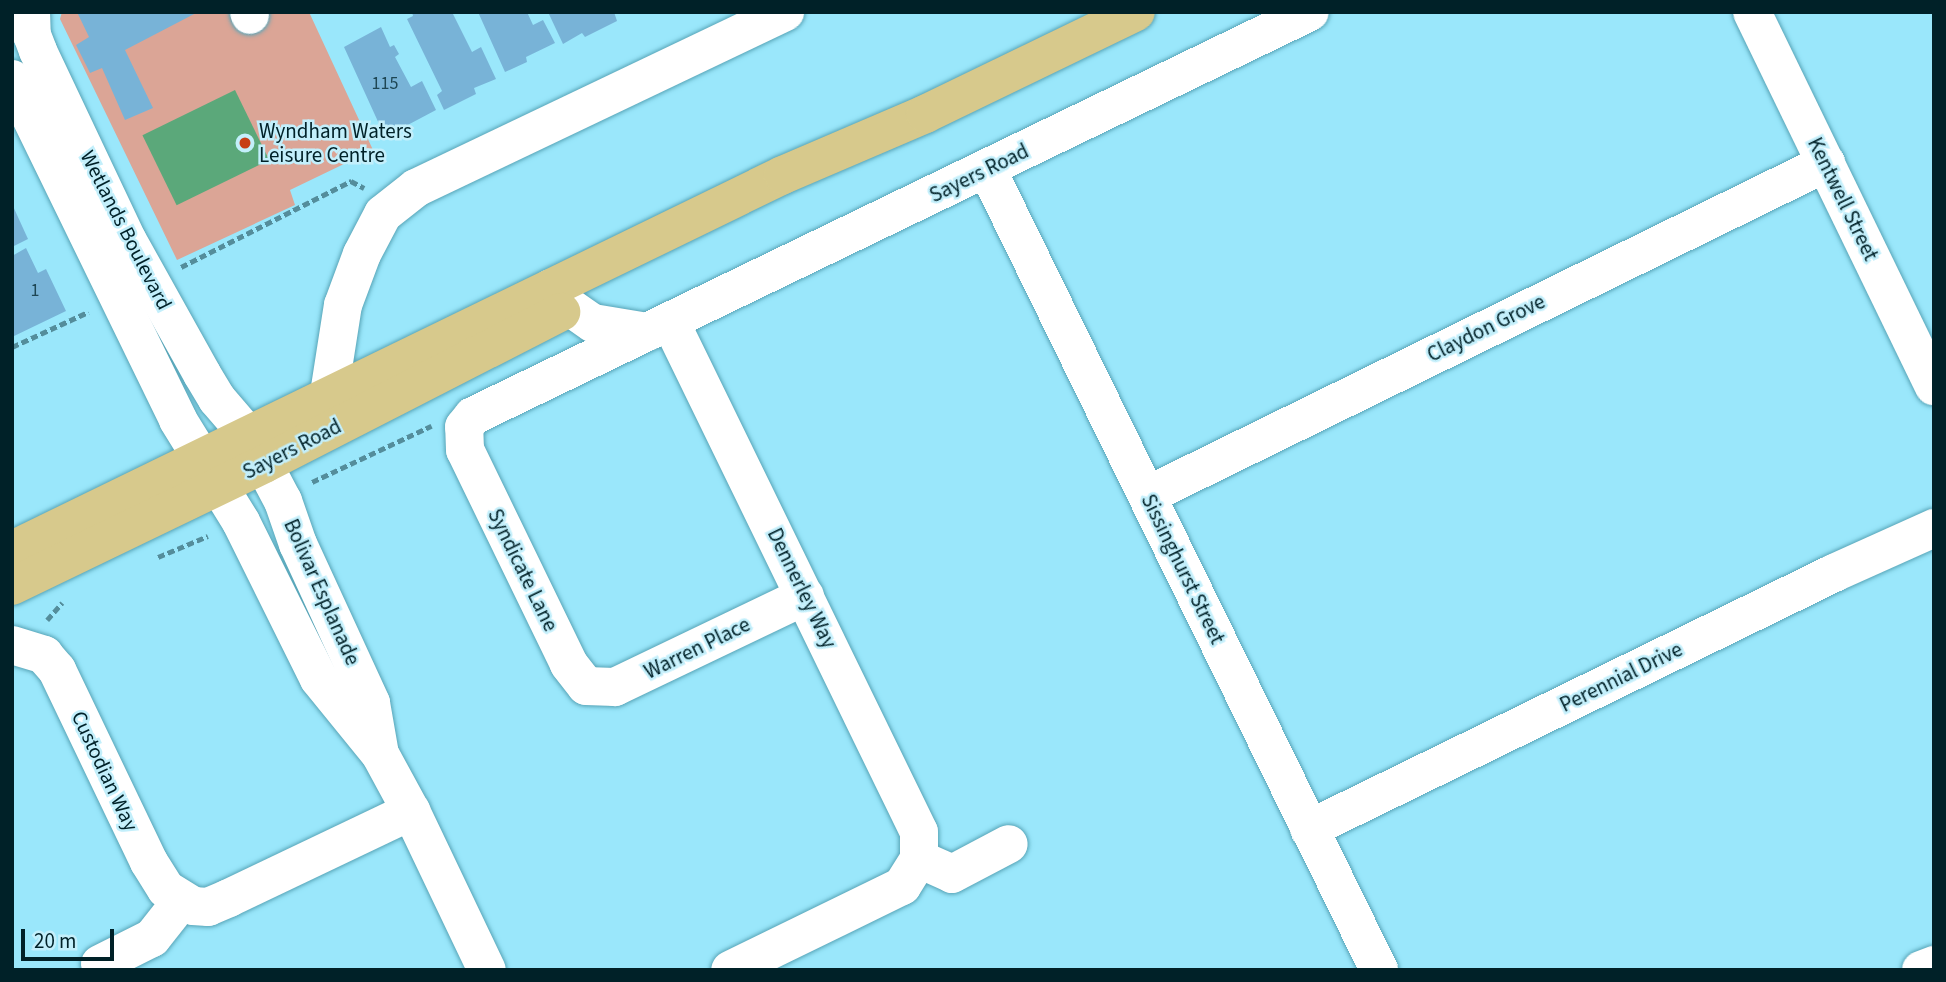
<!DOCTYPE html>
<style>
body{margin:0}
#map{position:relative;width:1946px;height:982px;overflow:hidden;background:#9ae7fb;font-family:"Source Sans 3",sans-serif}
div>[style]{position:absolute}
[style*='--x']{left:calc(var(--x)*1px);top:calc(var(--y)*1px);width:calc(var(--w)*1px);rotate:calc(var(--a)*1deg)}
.green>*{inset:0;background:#dba596}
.water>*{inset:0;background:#5ba87a;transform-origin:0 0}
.building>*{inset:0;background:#78b3d7}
.path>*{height:4.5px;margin-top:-2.25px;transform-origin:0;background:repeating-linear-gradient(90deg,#548d9b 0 7px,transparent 0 10.5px)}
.roads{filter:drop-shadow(0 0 2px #57a4b7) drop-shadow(0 0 2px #57a4b7)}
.minor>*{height:38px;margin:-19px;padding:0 19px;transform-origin:19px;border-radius:19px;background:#fff}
.major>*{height:38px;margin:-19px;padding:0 19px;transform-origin:19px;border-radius:19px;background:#d7c98c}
.dots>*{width:19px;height:19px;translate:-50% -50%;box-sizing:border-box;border:4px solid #c3effb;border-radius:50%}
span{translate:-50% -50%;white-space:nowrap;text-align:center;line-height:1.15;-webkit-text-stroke:5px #c3effb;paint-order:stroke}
.number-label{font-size:18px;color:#1e4654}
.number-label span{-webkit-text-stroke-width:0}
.poi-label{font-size:21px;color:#002128}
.left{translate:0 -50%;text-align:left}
.street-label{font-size:21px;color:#002128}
.frame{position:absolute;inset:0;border:14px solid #002128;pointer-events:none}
.scale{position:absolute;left:21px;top:929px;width:93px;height:32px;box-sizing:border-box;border:4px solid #002128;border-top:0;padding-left:9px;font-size:21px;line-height:24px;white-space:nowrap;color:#002128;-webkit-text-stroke:5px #c3effb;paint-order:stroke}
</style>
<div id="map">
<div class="green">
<i style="clip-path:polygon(62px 12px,309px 12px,373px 150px,290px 190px,295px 205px,177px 260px,60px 19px)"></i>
</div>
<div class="water">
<i style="left:235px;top:90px;width:78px;height:103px;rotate:64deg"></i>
</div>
<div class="building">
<i style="clip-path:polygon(77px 12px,198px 12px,125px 50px,153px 108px,125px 120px,102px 68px,90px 73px,76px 45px,89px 37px)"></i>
<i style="clip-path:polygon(412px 12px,452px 12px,472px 52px,481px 47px,496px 79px,474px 88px,476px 94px,444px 110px,437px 95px,442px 91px,407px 19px,413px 16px)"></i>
<i style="clip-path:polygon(478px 12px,527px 12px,533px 25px,543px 20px,555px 43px,526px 57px,527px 62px,505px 72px)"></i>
<i style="clip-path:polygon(548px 12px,614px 12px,617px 21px,585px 37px,582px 33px,563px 44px)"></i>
<i style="clip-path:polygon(381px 27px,390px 47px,394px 45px,399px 54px,395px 57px,411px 87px,422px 81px,436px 110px,385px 137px,344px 47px)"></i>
<i style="clip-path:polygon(12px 204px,28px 239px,12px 247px)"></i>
<i style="clip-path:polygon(26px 248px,38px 273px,46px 269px,66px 311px,12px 337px,12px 256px)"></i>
</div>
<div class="path">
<i style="--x:181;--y:267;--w:191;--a:-26.8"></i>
<i style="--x:351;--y:181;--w:15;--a:28"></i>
<i style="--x:12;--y:347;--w:84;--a:-24.7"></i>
<i style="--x:312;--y:482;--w:132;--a:-25.2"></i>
<i style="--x:158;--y:557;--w:54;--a:-22.8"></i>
<i style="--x:47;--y:620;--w:23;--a:-49"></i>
</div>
<div class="roads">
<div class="minor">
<i style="--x:31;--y:12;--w:23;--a:88"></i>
<i style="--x:32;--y:35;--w:17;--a:69"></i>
<i style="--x:38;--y:51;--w:210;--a:64.7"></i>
<i style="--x:128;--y:241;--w:152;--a:60.9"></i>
<i style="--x:202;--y:374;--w:29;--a:59"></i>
<i style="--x:217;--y:399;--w:48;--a:49.3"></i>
<i style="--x:248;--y:435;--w:75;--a:62.1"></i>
<i style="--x:283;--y:501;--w:46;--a:70.8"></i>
<i style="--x:298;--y:544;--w:175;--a:65.3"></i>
<i style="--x:371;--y:703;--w:47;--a:80.1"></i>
<i style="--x:249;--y:12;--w:3;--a:72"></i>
<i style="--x:1752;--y:12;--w:416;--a:64.1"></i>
<i style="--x:12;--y:79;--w:379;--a:64"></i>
<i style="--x:178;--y:420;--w:120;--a:58.3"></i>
<i style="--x:241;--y:522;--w:175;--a:63.6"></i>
<i style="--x:319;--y:679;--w:97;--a:50.9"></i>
<i style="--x:380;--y:754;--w:65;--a:61.5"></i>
<i style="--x:411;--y:811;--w:176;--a:64.5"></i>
<i style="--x:987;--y:169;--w:892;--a:63.92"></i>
<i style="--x:551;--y:288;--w:16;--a:52"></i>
<i style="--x:561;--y:301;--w:39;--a:35"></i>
<i style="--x:593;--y:323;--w:55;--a:9.5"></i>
<i style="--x:670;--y:321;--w:568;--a:64.02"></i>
<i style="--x:919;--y:832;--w:27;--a:90"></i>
<i style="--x:919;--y:859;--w:32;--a:122"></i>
<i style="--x:902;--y:886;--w:191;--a:154"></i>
<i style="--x:329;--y:394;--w:90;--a:-81.1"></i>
<i style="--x:343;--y:305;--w:54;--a:-69.6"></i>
<i style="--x:362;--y:254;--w:45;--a:-62.3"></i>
<i style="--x:383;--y:214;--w:42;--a:-38.2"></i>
<i style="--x:416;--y:188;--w:409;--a:-25.5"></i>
<i style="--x:1148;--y:495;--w:755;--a:-26.09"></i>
<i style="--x:805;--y:596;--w:211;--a:154.4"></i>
<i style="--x:615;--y:687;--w:29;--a:-178"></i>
<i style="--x:586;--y:686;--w:28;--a:-128"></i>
<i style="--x:569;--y:664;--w:238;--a:-115.9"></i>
<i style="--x:465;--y:450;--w:23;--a:-92"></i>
<i style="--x:464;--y:427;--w:14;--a:-51"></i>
<i style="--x:473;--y:416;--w:929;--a:-25.77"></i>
<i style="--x:12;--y:645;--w:34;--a:17"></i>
<i style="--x:44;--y:655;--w:20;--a:49"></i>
<i style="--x:57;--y:670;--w:213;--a:64.4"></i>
<i style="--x:149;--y:862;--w:32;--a:58"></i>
<i style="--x:166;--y:889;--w:32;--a:32"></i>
<i style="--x:193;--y:906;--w:15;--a:4"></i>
<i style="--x:208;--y:907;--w:23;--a:-23"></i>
<i style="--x:229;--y:898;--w:202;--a:-25.5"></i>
<i style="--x:1309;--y:829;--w:584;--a:-25.99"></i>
<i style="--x:1834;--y:573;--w:110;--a:-24.2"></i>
<i style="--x:919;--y:859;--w:36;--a:24"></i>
<i style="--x:952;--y:874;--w:64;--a:-27.8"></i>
<i style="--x:100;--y:964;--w:58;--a:-26.6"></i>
<i style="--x:152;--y:938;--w:48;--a:-51.7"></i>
<i style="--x:1921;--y:970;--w:14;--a:-21"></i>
</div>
<div class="major">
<i style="--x:12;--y:550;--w:857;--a:-25.94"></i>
<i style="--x:783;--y:175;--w:155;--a:-23.2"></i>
<i style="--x:925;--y:114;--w:234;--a:-25.8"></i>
<i style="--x:12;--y:586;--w:280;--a:-25.8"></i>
<i style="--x:264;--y:464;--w:334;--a:-27.1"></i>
</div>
</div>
<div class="dots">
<i style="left:245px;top:143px;background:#c73e15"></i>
</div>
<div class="number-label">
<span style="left:385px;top:84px">115</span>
<span style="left:35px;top:291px">1</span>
</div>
<div class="poi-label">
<span class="left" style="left:259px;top:143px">Wyndham Waters<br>Leisure Centre</span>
</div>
<div class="street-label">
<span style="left:979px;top:173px;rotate:-26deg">Sayers Road</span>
<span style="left:1843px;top:199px;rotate:64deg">Kentwell Street</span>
<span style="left:126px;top:230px;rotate:63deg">Wetlands Boulevard</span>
<span style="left:1486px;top:328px;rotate:-26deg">Claydon Grove</span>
<span style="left:292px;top:449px;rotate:-27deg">Sayers Road</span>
<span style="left:1183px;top:569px;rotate:64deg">Sissinghurst Street</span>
<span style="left:523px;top:570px;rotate:64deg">Syndicate Lane</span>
<span style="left:802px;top:588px;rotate:64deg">Dennerley Way</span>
<span style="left:322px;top:592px;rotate:66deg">Bolivar Esplanade</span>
<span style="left:697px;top:648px;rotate:-26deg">Warren Place</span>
<span style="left:1621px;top:677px;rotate:-26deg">Perennial Drive</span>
<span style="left:105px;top:771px;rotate:65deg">Custodian Way</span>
</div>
<div class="frame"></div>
<div class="scale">20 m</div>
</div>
